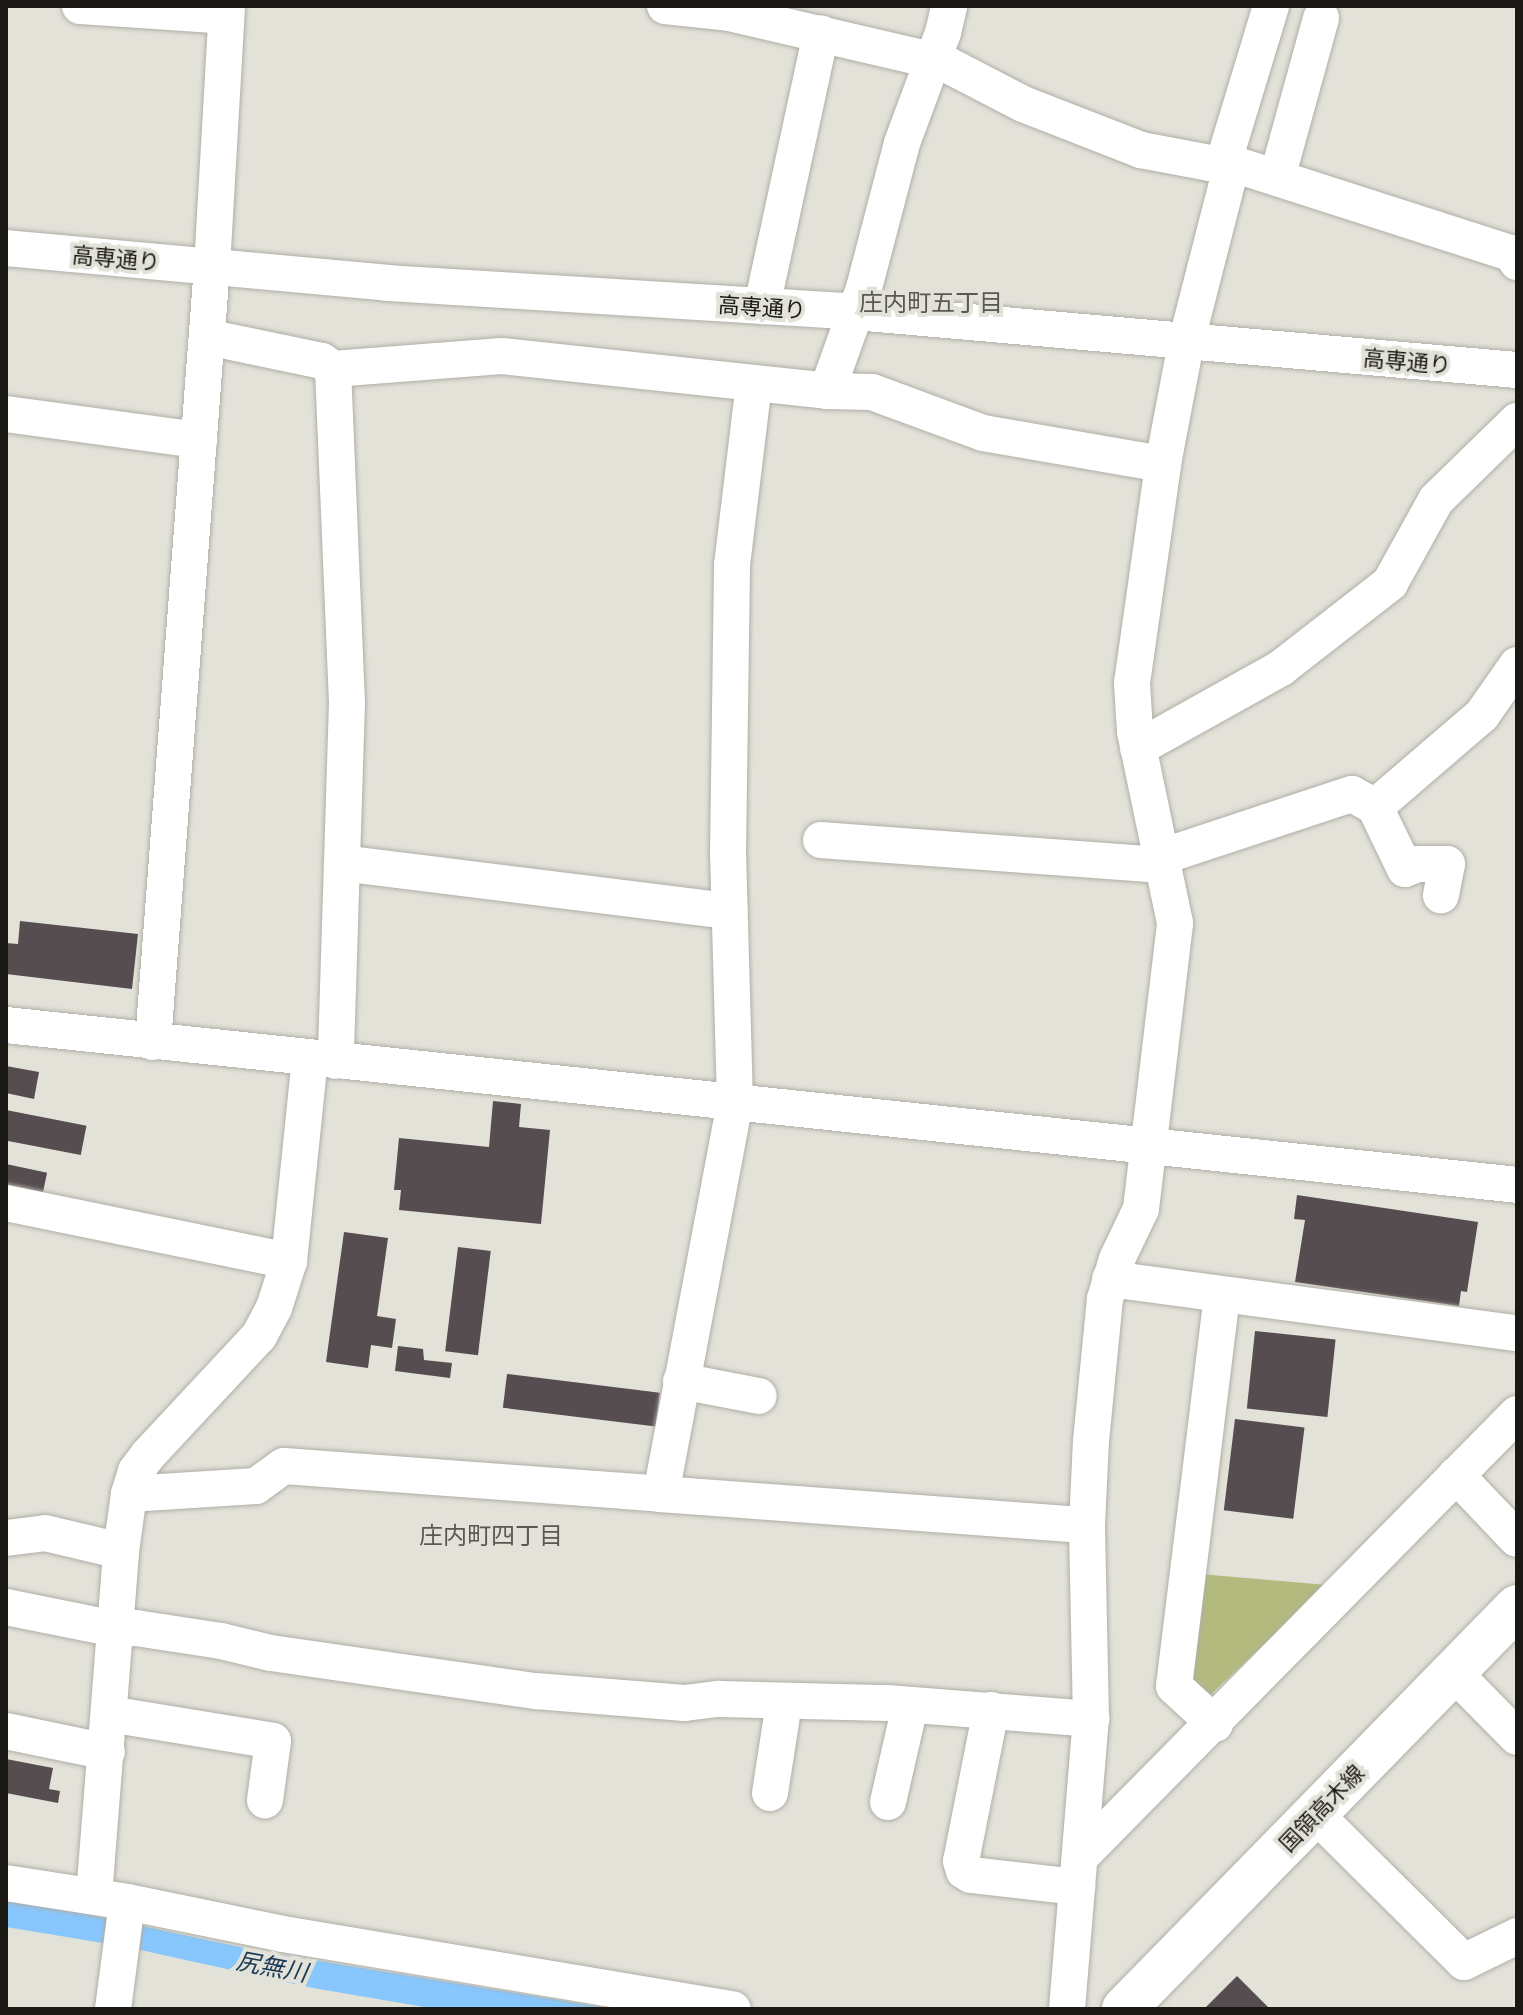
<!DOCTYPE html>
<meta charset="utf-8">
<style>
body{margin:0}
#map{position:relative;width:1523px;height:2015px;overflow:hidden;background:#e3e2d9;font-family:Lato,"Noto Sans JP",sans-serif}
div>[style]{position:absolute}
[style*='--x']{left:calc(var(--x)*1px);top:calc(var(--y)*1px);width:calc(var(--w)*1px);rotate:calc(var(--a)*1deg)}
.green>*{inset:0;background:#b3ba7e}
.water>*{inset:0;background:#87c7fd}
.building>*{inset:0;background:#554d4f;transform-origin:0 0}
.roads{filter:drop-shadow(0 0 2px #b0aea6) drop-shadow(0 0 2px #b0aea6)}
.minor>*{height:36px;margin:-18px;padding:0 18px;transform-origin:18px;border-radius:18px;background:#fff}
.major>*{height:44px;margin:-22px;padding:0 22px;transform-origin:22px;border-radius:22px;background:#fff}
span{translate:-50% -50%;white-space:nowrap;text-align:center;line-height:1.15;-webkit-text-stroke:8px #e3e2d9;paint-order:stroke}
.street-label{font-size:22px;color:#191815}
.neighbourhood-label{font-size:24px;color:#595851}
.water-label{font-size:24px;color:#193b56;font-style:italic}
.frame{position:absolute;inset:0;border:8px solid #191815;pointer-events:none}
</style>
<div id="map">
<div class="green">
<i style="clip-path:polygon(1200px 1574px,1327px 1585px,1205px 1700px,1185px 1687px)"></i>
</div>
<div class="water">
<i style="clip-path:polygon(6px 1901px,45px 1905px,258px 1951px,614px 2009px,436px 2009px,313px 1988px,127px 1947px,6px 1927px)"></i>
</div>
<div class="building">
<i style="clip-path:polygon(20px 921px,138px 934px,132px 989px,6px 974px,6px 943px,18px 944px)"></i>
<i style="clip-path:polygon(6px 1066px,39px 1072px,34px 1099px,6px 1093px)"></i>
<i style="clip-path:polygon(493px 1101px,521px 1104px,519px 1127px,550px 1130px,541px 1224px,399px 1210px,401px 1190px,394px 1190px,399px 1138px,489px 1147px)"></i>
<i style="left:6px;top:1110px;width:82px;height:30px;rotate:11deg"></i>
<i style="left:6px;top:1164px;width:42px;height:22px;rotate:12deg"></i>
<i style="clip-path:polygon(1297px 1195px,1478px 1222px,1467px 1292px,1461px 1291px,1459px 1306px,1295px 1282px,1305px 1220px,1294px 1219px)"></i>
<i style="clip-path:polygon(344px 1232px,388px 1238px,377px 1316px,396px 1319px,392px 1348px,371px 1345px,368px 1368px,326px 1362px)"></i>
<i style="left:458px;top:1247px;width:33px;height:105px;rotate:7deg"></i>
<i style="left:1255px;top:1331px;width:81px;height:78px;rotate:6deg"></i>
<i style="clip-path:polygon(398px 1346px,423px 1349px,424px 1360px,452px 1363px,450px 1378px,395px 1371px)"></i>
<i style="left:507px;top:1374px;width:154px;height:34px;rotate:7deg"></i>
<i style="left:1235px;top:1419px;width:70px;height:92px;rotate:7deg"></i>
<i style="clip-path:polygon(6px 1759px,53px 1768px,49px 1789px,60px 1791px,58px 1803px,6px 1793px)"></i>
<i style="clip-path:polygon(1237px 1976px,1270px 2009px,1204px 2009px)"></i>
</div>
<div class="roads">
<div class="minor">
<i style="--x:80;--y:6;--w:146;--a:3.9"></i>
<i style="--x:665;--y:6;--w:64;--a:6.2"></i>
<i style="--x:729;--y:13;--w:221;--a:13.1"></i>
<i style="--x:944;--y:63;--w:89;--a:27.4"></i>
<i style="--x:1023;--y:104;--w:127;--a:21.3"></i>
<i style="--x:1141;--y:150;--w:70;--a:10.7"></i>
<i style="--x:1210;--y:163;--w:14;--a:-8"></i>
<i style="--x:1224;--y:161;--w:301;--a:17.8"></i>
<i style="--x:1511;--y:253;--w:11;--a:56"></i>
<i style="--x:1224;--y:161;--w:162;--a:-73.1"></i>
<i style="--x:1277;--y:178;--w:166;--a:-74.6"></i>
<i style="--x:6;--y:248;--w:383;--a:5.2"></i>
<i style="--x:387;--y:283;--w:469;--a:3.5"></i>
<i style="--x:855;--y:312;--w:665;--a:5.01"></i>
<i style="--x:762;--y:306;--w:279;--a:-77.8"></i>
<i style="--x:207;--y:337;--w:117;--a:11.8"></i>
<i style="--x:322;--y:361;--w:14;--a:36"></i>
<i style="--x:333;--y:369;--w:169;--a:-4.4"></i>
<i style="--x:502;--y:356;--w:327;--a:6.1"></i>
<i style="--x:827;--y:391;--w:109;--a:-70.2"></i>
<i style="--x:864;--y:288;--w:150;--a:-75.3"></i>
<i style="--x:902;--y:143;--w:117;--a:-69.6"></i>
<i style="--x:943;--y:33;--w:28;--a:-77"></i>
<i style="--x:333;--y:369;--w:333;--a:87.6"></i>
<i style="--x:347;--y:702;--w:359;--a:91.8"></i>
<i style="--x:827;--y:391;--w:45;--a:1.3"></i>
<i style="--x:872;--y:392;--w:118;--a:20.3"></i>
<i style="--x:983;--y:433;--w:183;--a:9.8"></i>
<i style="--x:6;--y:414;--w:195;--a:7.7"></i>
<i style="--x:1138;--y:748;--w:164;--a:-29.2"></i>
<i style="--x:1281;--y:668;--w:138;--a:-37.9"></i>
<i style="--x:1390;--y:583;--w:95;--a:-61"></i>
<i style="--x:1436;--y:500;--w:113;--a:-44.3"></i>
<i style="--x:1375;--y:807;--w:141;--a:-40.7"></i>
<i style="--x:1482;--y:715;--w:61;--a:-55"></i>
<i style="--x:821;--y:840;--w:342;--a:4.2"></i>
<i style="--x:1161;--y:857;--w:201;--a:-18.3"></i>
<i style="--x:1352;--y:794;--w:26;--a:29"></i>
<i style="--x:1375;--y:807;--w:69;--a:64.2"></i>
<i style="--x:1405;--y:869;--w:14;--a:-21"></i>
<i style="--x:1418;--y:864;--w:29;--a:0"></i>
<i style="--x:1447;--y:864;--w:32;--a:101"></i>
<i style="--x:342;--y:863;--w:390;--a:7.1"></i>
<i style="--x:6;--y:1025;--w:1519;--a:6.04"></i>
<i style="--x:153;--y:1042;--w:777;--a:-85.65"></i>
<i style="--x:212;--y:267;--w:261;--a:-86.7"></i>
<i style="--x:6;--y:1203;--w:289;--a:11.6"></i>
<i style="--x:1110;--y:1279;--w:411;--a:7.6"></i>
<i style="--x:681;--y:1381;--w:79;--a:10.9"></i>
<i style="--x:1456;--y:1475;--w:88;--a:46.4"></i>
<i style="--x:129;--y:1494;--w:127;--a:-3.6"></i>
<i style="--x:256;--y:1486;--w:34;--a:-36"></i>
<i style="--x:284;--y:1466;--w:378;--a:4.2"></i>
<i style="--x:661;--y:1494;--w:399;--a:-79.3"></i>
<i style="--x:735;--y:1102;--w:248;--a:-91.6"></i>
<i style="--x:728;--y:854;--w:289;--a:-89.2"></i>
<i style="--x:732;--y:565;--w:183;--a:-83.1"></i>
<i style="--x:661;--y:1494;--w:427;--a:4.2"></i>
<i style="--x:6;--y:1538;--w:39;--a:-7"></i>
<i style="--x:45;--y:1533;--w:78;--a:13.3"></i>
<i style="--x:6;--y:1607;--w:111;--a:11.4"></i>
<i style="--x:115;--y:1629;--w:21;--a:-3"></i>
<i style="--x:136;--y:1628;--w:86;--a:8.7"></i>
<i style="--x:221;--y:1641;--w:51;--a:13.5"></i>
<i style="--x:271;--y:1653;--w:268;--a:8.2"></i>
<i style="--x:536;--y:1691;--w:149;--a:4.6"></i>
<i style="--x:685;--y:1703;--w:35;--a:-7"></i>
<i style="--x:720;--y:1699;--w:169;--a:1.4"></i>
<i style="--x:889;--y:1703;--w:203;--a:4.5"></i>
<i style="--x:1453;--y:1672;--w:91;--a:45.4"></i>
<i style="--x:991;--y:1710;--w:154;--a:101.2"></i>
<i style="--x:961;--y:1861;--w:10;--a:73"></i>
<i style="--x:964;--y:1871;--w:8;--a:30"></i>
<i style="--x:971;--y:1875;--w:107;--a:6.5"></i>
<i style="--x:109;--y:1714;--w:166;--a:9.3"></i>
<i style="--x:273;--y:1741;--w:60;--a:97.7"></i>
<i style="--x:1215;--y:1724;--w:56;--a:-137.2"></i>
<i style="--x:1174;--y:1686;--w:394;--a:-83"></i>
<i style="--x:6;--y:1731;--w:103;--a:11.7"></i>
<i style="--x:770;--y:1793;--w:91;--a:-81.2"></i>
<i style="--x:888;--y:1802;--w:98;--a:-77.1"></i>
<i style="--x:1315;--y:1814;--w:210;--a:44.8"></i>
<i style="--x:1464;--y:1962;--w:59;--a:-26.1"></i>
<i style="--x:1081;--y:1856;--w:621;--a:-45.39"></i>
<i style="--x:6;--y:1883;--w:122;--a:8.9"></i>
<i style="--x:127;--y:1902;--w:159;--a:11.6"></i>
<i style="--x:283;--y:1934;--w:456;--a:9.5"></i>
<i style="--x:94;--y:1896;--w:346;--a:-85.5"></i>
<i style="--x:121;--y:1551;--w:58;--a:-82"></i>
<i style="--x:129;--y:1494;--w:24;--a:-73"></i>
<i style="--x:136;--y:1471;--w:20;--a:-53"></i>
<i style="--x:148;--y:1455;--w:163;--a:-47"></i>
<i style="--x:259;--y:1336;--w:32;--a:-62"></i>
<i style="--x:274;--y:1308;--w:49;--a:-72.3"></i>
<i style="--x:289;--y:1261;--w:204;--a:-84.1"></i>
<i style="--x:113;--y:2009;--w:108;--a:-82.5"></i>
<i style="--x:1067;--y:2009;--w:291;--a:-85.3"></i>
<i style="--x:1091;--y:1719;--w:194;--a:-91.2"></i>
<i style="--x:1087;--y:1525;--w:84;--a:-87.3"></i>
<i style="--x:1091;--y:1441;--w:143;--a:-84.4"></i>
<i style="--x:1105;--y:1299;--w:42;--a:-73.3"></i>
<i style="--x:1117;--y:1259;--w:55;--a:-64.4"></i>
<i style="--x:1141;--y:1209;--w:288;--a:-83.2"></i>
<i style="--x:1175;--y:923;--w:195;--a:-101.8"></i>
<i style="--x:1135;--y:732;--w:49;--a:-93.5"></i>
<i style="--x:1132;--y:683;--w:221;--a:-81.9"></i>
<i style="--x:1163;--y:464;--w:123;--a:-79.2"></i>
<i style="--x:1186;--y:343;--w:185;--a:-75.6"></i>
</div>
<div class="major">
<i style="--x:1124;--y:2009;--w:562;--a:-45.65"></i>
</div>
</div>
<div class="street-label">
<span style="left:116px;top:258px;rotate:5deg">高専通り</span>
<span style="left:762px;top:307px;rotate:4deg">高専通り</span>
<span style="left:1407px;top:361px;rotate:5deg">高専通り</span>
<span style="left:1321px;top:1808px;rotate:-46deg">国領高木線</span>
</div>
<div class="neighbourhood-label">
<span style="left:931px;top:302px">庄内町五丁目</span>
<span style="left:491px;top:1535px">庄内町四丁目</span>
</div>
<div class="water-label">
<span style="left:272px;top:1966px;rotate:10deg">尻無川</span>
</div>
<div class="frame"></div>
</div>
